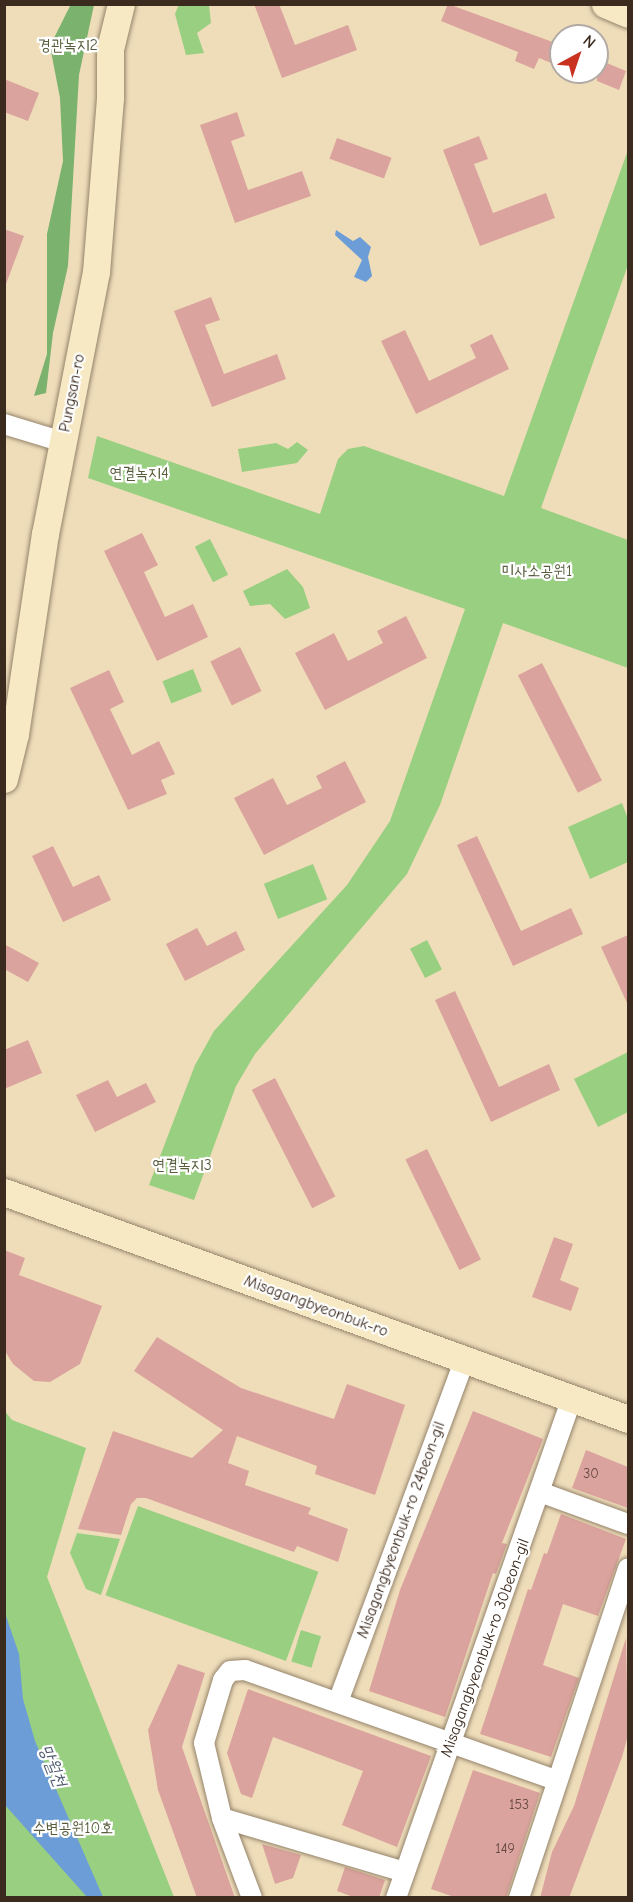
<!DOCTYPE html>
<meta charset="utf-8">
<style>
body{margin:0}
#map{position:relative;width:633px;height:1902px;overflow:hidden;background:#efddba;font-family:"Comic Neue","Poor Story",sans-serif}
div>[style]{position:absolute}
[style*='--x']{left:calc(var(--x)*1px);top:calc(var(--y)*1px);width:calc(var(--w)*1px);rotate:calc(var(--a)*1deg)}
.green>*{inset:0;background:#99cf80;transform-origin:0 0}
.forest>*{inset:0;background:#7ab26e}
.water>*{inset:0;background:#6d9dd6}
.building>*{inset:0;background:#dba39d;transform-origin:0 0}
.roads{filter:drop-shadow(0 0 2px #95846c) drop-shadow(0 0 2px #95846c)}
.street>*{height:20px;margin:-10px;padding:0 10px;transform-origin:10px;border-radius:10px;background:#fff}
.secondary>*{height:27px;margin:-13.5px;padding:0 13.5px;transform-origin:13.5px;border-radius:13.5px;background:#f6e9c3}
span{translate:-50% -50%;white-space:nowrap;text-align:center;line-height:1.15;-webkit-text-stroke:4.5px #fff;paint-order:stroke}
.number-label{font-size:14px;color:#63483e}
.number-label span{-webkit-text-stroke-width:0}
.park-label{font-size:16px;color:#575c3b}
.street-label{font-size:16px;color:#3b2a1e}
.water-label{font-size:18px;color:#525e71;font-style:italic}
.frame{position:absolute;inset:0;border:6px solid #3b2a1e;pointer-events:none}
.north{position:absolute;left:549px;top:24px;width:60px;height:60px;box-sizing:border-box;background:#fff;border:2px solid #b1aaa5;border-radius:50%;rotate:40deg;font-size:16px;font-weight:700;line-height:24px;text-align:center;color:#3b2a1e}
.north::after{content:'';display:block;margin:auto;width:21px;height:27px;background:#c8321e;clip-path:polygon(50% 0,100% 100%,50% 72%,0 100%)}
</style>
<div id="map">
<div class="green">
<i style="clip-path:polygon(179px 4px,209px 5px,211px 23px,197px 33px,204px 53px,186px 55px,175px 14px)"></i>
<i style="clip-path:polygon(628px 150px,628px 265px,541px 508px,628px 540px,628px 668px,503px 623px,440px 805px,407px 874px,255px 1054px,236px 1086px,194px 1200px,149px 1185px,195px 1065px,214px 1031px,347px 885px,390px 821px,465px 609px,88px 478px,97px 436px,320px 514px,338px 459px,348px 449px,364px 446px,504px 496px)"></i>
<i style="clip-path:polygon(297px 442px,308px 450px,297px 463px,242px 472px,238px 449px,276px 443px,288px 449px)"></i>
<i style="left:210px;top:539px;width:40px;height:17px;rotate:63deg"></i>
<i style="clip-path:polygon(287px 569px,303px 587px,310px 608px,285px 619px,270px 604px,250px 606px,243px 591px)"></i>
<i style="left:193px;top:669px;width:24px;height:33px;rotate:68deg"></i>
<i style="clip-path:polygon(622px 803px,628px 819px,628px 862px,590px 879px,568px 827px)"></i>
<i style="left:313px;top:864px;width:38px;height:53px;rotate:68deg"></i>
<i style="left:427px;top:940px;width:33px;height:19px;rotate:63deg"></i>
<i style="clip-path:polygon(628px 1052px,628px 1112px,598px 1127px,574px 1079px)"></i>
<i style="clip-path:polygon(4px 1410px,12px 1420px,86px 1448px,47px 1577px,174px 1897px,5px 1897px)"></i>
<i style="left:138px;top:1506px;width:192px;height:95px;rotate:20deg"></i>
<i style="clip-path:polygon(77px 1533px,120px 1539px,101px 1595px,86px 1589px,70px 1553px)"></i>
<i style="left:301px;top:1630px;width:21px;height:33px;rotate:17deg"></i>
</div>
<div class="forest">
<i style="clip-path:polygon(71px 4px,94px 5px,79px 75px,68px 266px,53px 333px,46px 393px,34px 396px,47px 354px,47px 234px,63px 161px,60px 98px,50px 46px)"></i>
</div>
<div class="water">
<i style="clip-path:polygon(336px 230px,353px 241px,360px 237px,371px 247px,368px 257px,372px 276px,366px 282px,354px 277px,362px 260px,335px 235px)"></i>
<i style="clip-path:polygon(5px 1613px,19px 1654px,23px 1699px,35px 1741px,103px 1897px,87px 1897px,5px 1805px)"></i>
</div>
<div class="building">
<i style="clip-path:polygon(254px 4px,279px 4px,295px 45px,348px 25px,357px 50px,282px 78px)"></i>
<i style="clip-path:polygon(448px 4px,561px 45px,561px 67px,539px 58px,534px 69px,515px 61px,518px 52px,441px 21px)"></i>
<i style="clip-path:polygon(597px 59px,626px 71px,619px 90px,597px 81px)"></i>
<i style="clip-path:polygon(4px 79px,39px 93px,28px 121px,4px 112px)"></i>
<i style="clip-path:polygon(237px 112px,245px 136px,231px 141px,248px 190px,302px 171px,311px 196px,235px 223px,200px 125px)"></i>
<i style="clip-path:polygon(479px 136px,488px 159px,474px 164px,493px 213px,546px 193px,555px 218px,480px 246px,443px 150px)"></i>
<i style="left:337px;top:138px;width:58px;height:22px;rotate:20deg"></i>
<i style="clip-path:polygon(4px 229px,24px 236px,6px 284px,4px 284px)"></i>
<i style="clip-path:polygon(211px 297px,220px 320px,205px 325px,224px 374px,277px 354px,286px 379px,212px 407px,174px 311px)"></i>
<i style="clip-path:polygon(405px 330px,429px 381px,476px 358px,470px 345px,492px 334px,509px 369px,416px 414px,381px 341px)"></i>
<i style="clip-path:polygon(142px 533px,158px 565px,144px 572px,165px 617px,193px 604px,208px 637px,157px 661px,104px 551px)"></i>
<i style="clip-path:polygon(406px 616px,427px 658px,325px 710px,295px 653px,334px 633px,348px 661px,383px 643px,377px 631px)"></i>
<i style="left:240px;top:647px;width:49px;height:33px;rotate:64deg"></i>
<i style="left:542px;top:663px;width:132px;height:27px;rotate:63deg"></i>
<i style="clip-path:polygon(109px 670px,124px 702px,110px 709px,132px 755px,159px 741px,175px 774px,161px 780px,167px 794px,128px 810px,70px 688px)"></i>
<i style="clip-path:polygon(345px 761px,366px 802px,264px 855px,234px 798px,273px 778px,287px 805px,322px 788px,316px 776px)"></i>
<i style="clip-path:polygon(477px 836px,521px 931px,571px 908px,583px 934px,513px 966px,457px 845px)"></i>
<i style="clip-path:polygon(53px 846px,73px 887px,99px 875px,111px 900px,63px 922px,32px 856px)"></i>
<i style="clip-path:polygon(197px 928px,207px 946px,236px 931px,245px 950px,185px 981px,166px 944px)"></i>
<i style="clip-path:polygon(628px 935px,628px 1005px,601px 947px)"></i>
<i style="clip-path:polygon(4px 944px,39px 963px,28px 982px,4px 969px)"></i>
<i style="clip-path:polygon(455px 991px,499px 1087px,549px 1064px,560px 1090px,491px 1122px,435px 1000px)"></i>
<i style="clip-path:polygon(28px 1040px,42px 1073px,4px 1089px,4px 1050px)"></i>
<i style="left:275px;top:1078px;width:133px;height:26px;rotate:63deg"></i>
<i style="clip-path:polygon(108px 1080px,117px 1097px,146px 1083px,156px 1102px,95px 1132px,76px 1095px)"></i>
<i style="left:427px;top:1149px;width:123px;height:24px;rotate:64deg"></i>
<i style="clip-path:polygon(554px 1237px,573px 1244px,560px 1280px,579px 1288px,571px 1311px,532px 1297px)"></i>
<i style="clip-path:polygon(4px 1250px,25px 1258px,19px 1275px,102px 1306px,80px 1364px,50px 1382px,34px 1381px,13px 1364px,5px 1351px)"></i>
<i style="clip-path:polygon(157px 1337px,241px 1388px,334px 1419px,347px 1384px,405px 1405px,375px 1495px,315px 1474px,317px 1466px,237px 1436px,228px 1463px,249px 1471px,245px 1485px,311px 1508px,308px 1514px,348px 1529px,338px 1562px,297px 1546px,294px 1552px,146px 1498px,137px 1498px,131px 1504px,121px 1535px,78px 1529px,113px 1431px,192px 1458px,223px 1430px,134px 1371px)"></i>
<i style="clip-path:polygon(473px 1411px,543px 1439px,502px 1543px,507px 1544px,496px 1574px,493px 1573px,445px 1717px,369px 1691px,400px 1590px)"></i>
<i style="clip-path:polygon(586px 1450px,628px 1467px,628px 1508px,572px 1488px)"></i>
<i style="clip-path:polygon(561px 1514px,626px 1539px,598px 1616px,563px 1604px,543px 1665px,579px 1678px,551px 1757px,480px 1734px,528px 1589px,531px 1590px,544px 1553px,547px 1554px)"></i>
<i style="clip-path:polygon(626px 1638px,628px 1735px,622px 1757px,569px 1898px,540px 1898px,552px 1852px,574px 1806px)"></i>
<i style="clip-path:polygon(178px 1664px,205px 1673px,182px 1747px,235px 1898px,197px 1898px,158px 1790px,148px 1730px)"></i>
<i style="clip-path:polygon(248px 1689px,431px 1756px,397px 1847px,342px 1825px,363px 1771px,273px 1737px,252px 1798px,241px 1794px,227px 1753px)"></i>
<i style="clip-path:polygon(473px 1770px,540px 1793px,506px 1898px,457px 1898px,431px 1889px)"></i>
<i style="clip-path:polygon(262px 1844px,301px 1855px,293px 1878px,275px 1884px)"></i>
<i style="clip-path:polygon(345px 1867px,385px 1880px,379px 1898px,356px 1898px,337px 1891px)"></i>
</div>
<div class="roads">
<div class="street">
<i style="--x:4;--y:424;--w:62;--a:17"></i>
<i style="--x:540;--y:1492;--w:94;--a:20"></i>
<i style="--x:338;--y:1702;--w:366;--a:-69.7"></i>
<i style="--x:222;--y:1818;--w:190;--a:16.5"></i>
<i style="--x:252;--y:1898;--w:85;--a:-110.6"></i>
<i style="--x:222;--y:1818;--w:77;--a:-103.5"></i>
<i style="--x:204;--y:1743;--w:66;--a:-73.2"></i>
<i style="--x:223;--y:1680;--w:11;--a:-52"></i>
<i style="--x:230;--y:1671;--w:15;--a:-4"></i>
<i style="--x:245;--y:1670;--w:329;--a:19.5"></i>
<i style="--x:396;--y:1898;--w:530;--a:-70.61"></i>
<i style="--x:519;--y:1898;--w:347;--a:-71.7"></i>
</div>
<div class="secondary">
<i style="--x:605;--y:4;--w:25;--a:23"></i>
<i style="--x:4;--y:779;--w:46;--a:-76.3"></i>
<i style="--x:15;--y:734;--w:202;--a:-81.5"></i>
<i style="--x:45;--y:534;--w:267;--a:-79"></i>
<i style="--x:96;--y:272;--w:175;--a:-85.4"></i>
<i style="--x:110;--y:98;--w:49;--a:-90"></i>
<i style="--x:110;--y:49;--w:46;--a:-76.3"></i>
<i style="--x:4;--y:1192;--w:664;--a:19.99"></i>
</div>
</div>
<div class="number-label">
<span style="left:591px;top:1474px">30</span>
<span style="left:519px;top:1805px">153</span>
<span style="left:505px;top:1849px">149</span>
</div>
<div class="park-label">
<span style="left:68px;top:45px">경관녹지2</span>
<span style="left:139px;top:473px">연결녹지4</span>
<span style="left:537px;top:571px">미사소공원1</span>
<span style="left:182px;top:1165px">연결녹지3</span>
<span style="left:73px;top:1828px">수변공원10호</span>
</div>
<div class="street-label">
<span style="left:72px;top:393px;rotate:-79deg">Pungsan-ro</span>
<span style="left:316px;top:1306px;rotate:20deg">Misagangbyeonbuk-ro</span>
<span style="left:401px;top:1530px;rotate:-70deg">Misagangbyeonbuk-ro 24beon-gil</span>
<span style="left:485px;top:1648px;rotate:-70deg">Misagangbyeonbuk-ro 30beon-gil</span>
</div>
<div class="water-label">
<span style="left:52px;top:1766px;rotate:68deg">망월천</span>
</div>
<div class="frame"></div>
<div class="north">N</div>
</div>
